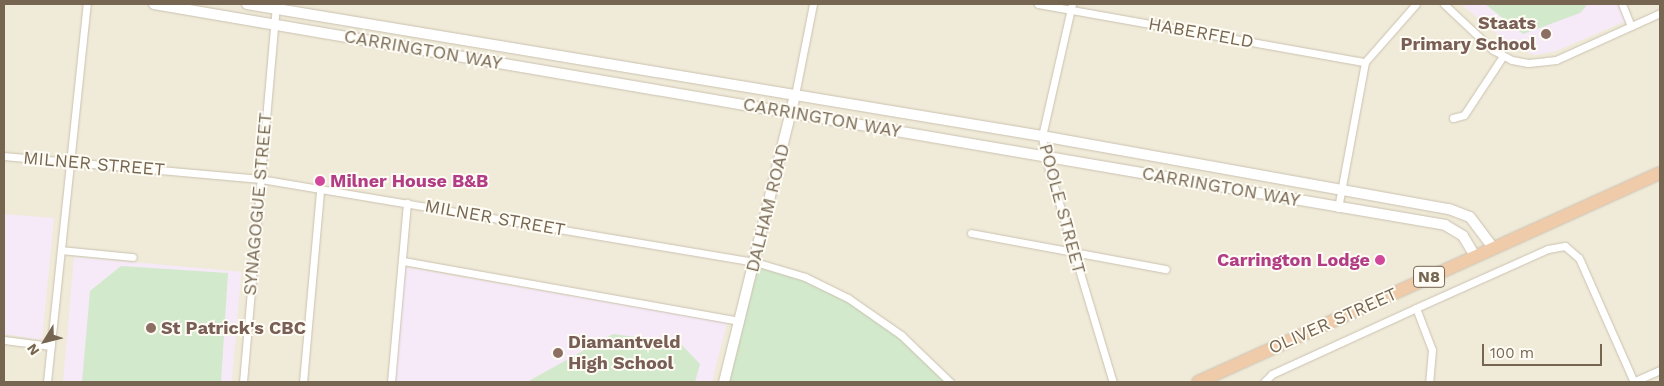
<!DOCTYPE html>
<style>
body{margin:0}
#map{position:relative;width:1664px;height:386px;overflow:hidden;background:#fbf9ed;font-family:"Work Sans",sans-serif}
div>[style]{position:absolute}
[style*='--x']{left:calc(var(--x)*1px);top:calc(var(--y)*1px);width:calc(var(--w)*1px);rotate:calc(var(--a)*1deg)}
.residential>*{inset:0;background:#f0ebd9;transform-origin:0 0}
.education>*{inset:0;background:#f6eaf8;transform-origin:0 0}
.green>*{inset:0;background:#d2e9cc}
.roads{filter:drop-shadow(0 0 1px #cbc1b0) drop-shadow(0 0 1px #cbc1b0)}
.street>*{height:7px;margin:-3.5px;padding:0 3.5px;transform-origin:3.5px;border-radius:3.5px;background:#fff}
.secondary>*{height:10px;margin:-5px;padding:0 5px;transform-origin:5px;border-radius:5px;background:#fff}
.highway>*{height:12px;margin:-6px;padding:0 6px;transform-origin:6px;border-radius:6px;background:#f0cbaa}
.dots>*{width:14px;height:14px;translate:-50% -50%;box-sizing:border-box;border:2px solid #fefcf4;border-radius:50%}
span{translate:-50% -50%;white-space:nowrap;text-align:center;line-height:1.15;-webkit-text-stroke:4px #fefcf4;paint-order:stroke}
.shield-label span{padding:1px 4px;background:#fefcf4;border:1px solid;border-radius:4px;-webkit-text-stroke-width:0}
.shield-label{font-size:16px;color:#766651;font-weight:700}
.education-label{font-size:18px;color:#785e54;font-weight:700}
.right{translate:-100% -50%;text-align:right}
.left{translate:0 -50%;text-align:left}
.street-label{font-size:18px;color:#766651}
.hotel-label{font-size:18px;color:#b23c85;font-weight:700}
.frame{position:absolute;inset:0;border:5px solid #766651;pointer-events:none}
.north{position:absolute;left:20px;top:316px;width:50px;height:50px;-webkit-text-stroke:4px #fefcf4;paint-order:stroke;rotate:234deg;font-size:14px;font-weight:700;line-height:20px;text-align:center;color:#766651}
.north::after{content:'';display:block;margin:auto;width:18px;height:22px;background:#766651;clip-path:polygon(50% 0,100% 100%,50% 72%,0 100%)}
.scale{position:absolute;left:1482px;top:344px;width:120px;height:22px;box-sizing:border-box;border:2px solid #766651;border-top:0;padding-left:6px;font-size:15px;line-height:18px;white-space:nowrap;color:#766651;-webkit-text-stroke:4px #fefcf4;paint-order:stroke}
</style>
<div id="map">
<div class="residential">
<i style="left:4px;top:4px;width:1656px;height:378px"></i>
</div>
<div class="education">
<i style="clip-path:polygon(1461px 4px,1621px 4px,1628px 20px,1556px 51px,1535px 55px,1514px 48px)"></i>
<i style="clip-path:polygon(4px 214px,54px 218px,42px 340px,4px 334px)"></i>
<i style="left:74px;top:257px;width:168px;height:126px;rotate:5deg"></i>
<i style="clip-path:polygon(404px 267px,727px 323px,712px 382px,395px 382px)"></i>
</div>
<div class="green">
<i style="clip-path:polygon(1485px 4px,1588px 4px,1580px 13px,1523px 34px)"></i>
<i style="clip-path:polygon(755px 263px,795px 273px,887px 323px,949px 382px,726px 382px)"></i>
<i style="clip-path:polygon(121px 266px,228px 273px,221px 382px,82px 382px,90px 291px)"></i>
<i style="clip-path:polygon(613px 334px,680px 343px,700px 364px,695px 382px,527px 382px)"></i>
</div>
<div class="roads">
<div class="street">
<i style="--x:1038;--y:4;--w:332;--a:10.1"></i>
<i style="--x:1072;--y:4;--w:135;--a:102.8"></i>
<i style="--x:1042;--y:136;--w:20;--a:81"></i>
<i style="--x:1045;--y:156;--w:236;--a:73.3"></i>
<i style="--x:1444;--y:4;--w:67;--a:43.2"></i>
<i style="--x:1493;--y:50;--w:21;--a:28"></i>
<i style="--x:1512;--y:60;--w:16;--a:11"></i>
<i style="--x:1528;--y:63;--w:28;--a:-6"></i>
<i style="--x:1556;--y:60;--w:114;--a:-24.3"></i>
<i style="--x:1622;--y:4;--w:24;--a:68"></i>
<i style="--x:795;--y:95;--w:93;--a:-78.8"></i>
<i style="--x:1453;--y:118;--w:11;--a:-15"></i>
<i style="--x:1464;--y:115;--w:71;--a:-56.5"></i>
<i style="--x:4;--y:156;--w:257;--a:5.1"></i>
<i style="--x:260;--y:179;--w:502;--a:9.52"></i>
<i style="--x:755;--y:262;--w:52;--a:16.7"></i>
<i style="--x:805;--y:277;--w:48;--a:26"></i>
<i style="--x:848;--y:298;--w:65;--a:34.9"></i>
<i style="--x:901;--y:335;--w:68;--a:43.8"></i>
<i style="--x:1338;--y:208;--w:148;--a:-79.5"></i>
<i style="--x:1365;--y:62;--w:77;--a:-48.7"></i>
<i style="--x:971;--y:233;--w:198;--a:10.5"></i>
<i style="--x:61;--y:250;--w:72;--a:5.6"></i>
<i style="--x:403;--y:261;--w:342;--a:10.1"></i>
<i style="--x:1416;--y:308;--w:45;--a:69.1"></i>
<i style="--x:1432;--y:350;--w:32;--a:95"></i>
<i style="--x:4;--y:340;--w:47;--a:7.3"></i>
<i style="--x:47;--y:382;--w:380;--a:-84"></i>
<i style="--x:243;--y:382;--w:376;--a:-85"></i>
<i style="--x:303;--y:382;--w:193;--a:-84.9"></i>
<i style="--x:391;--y:382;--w:180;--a:-84.9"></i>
<i style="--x:1264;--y:382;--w:11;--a:-45"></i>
<i style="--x:1272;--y:374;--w:158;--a:-24.6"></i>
<i style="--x:1416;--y:308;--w:145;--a:-24.1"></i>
<i style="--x:1548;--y:249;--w:17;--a:-10"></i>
<i style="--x:1565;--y:246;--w:18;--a:41"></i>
<i style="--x:1579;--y:258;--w:136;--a:66.1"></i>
<i style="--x:1633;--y:382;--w:30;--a:-24"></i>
</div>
<div class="secondary">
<i style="--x:154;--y:4;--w:1310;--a:9.71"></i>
<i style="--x:1445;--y:225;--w:21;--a:31"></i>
<i style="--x:1463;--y:236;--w:23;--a:59"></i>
<i style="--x:247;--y:4;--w:806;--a:9.43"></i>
<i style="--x:1042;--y:136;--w:413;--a:10.2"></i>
<i style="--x:1449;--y:209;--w:22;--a:21"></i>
<i style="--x:1470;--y:217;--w:39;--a:53"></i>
<i style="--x:724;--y:382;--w:296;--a:-76.1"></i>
</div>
<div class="highway">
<i style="--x:1198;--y:382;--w:507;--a:-24.34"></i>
</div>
</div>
<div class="dots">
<i style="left:1546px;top:34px;background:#8d6e63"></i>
<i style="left:320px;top:181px;background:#d1479c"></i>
<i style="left:1380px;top:260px;background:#d1479c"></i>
<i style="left:151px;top:328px;background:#8d6e63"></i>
<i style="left:558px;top:353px;background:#8d6e63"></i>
</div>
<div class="shield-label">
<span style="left:1429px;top:277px">N8</span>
</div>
<div class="education-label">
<span class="right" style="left:1536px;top:34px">Staats<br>Primary School</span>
<span class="left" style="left:161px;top:328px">St Patrick's CBC</span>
<span class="left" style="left:568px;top:353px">Diamantveld<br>High School</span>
</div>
<div class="street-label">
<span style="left:1201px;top:33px;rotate:10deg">HABERFELD</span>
<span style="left:423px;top:50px;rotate:10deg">CARRINGTON WAY</span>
<span style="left:822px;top:118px;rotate:10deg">CARRINGTON WAY</span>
<span style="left:94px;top:164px;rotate:5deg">MILNER STREET</span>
<span style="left:1221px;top:187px;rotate:10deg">CARRINGTON WAY</span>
<span style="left:258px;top:204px;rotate:-85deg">SYNAGOGUE STREET</span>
<span style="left:768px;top:208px;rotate:-76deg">DALHAM ROAD</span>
<span style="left:1062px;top:209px;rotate:75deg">POOLE STREET</span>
<span style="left:495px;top:218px;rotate:10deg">MILNER STREET</span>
<span style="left:1333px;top:321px;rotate:-24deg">OLIVER STREET</span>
</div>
<div class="hotel-label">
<span class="left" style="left:330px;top:181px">Milner House B&amp;B</span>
<span class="right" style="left:1370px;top:260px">Carrington Lodge</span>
</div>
<div class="frame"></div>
<div class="north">N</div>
<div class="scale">100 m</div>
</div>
